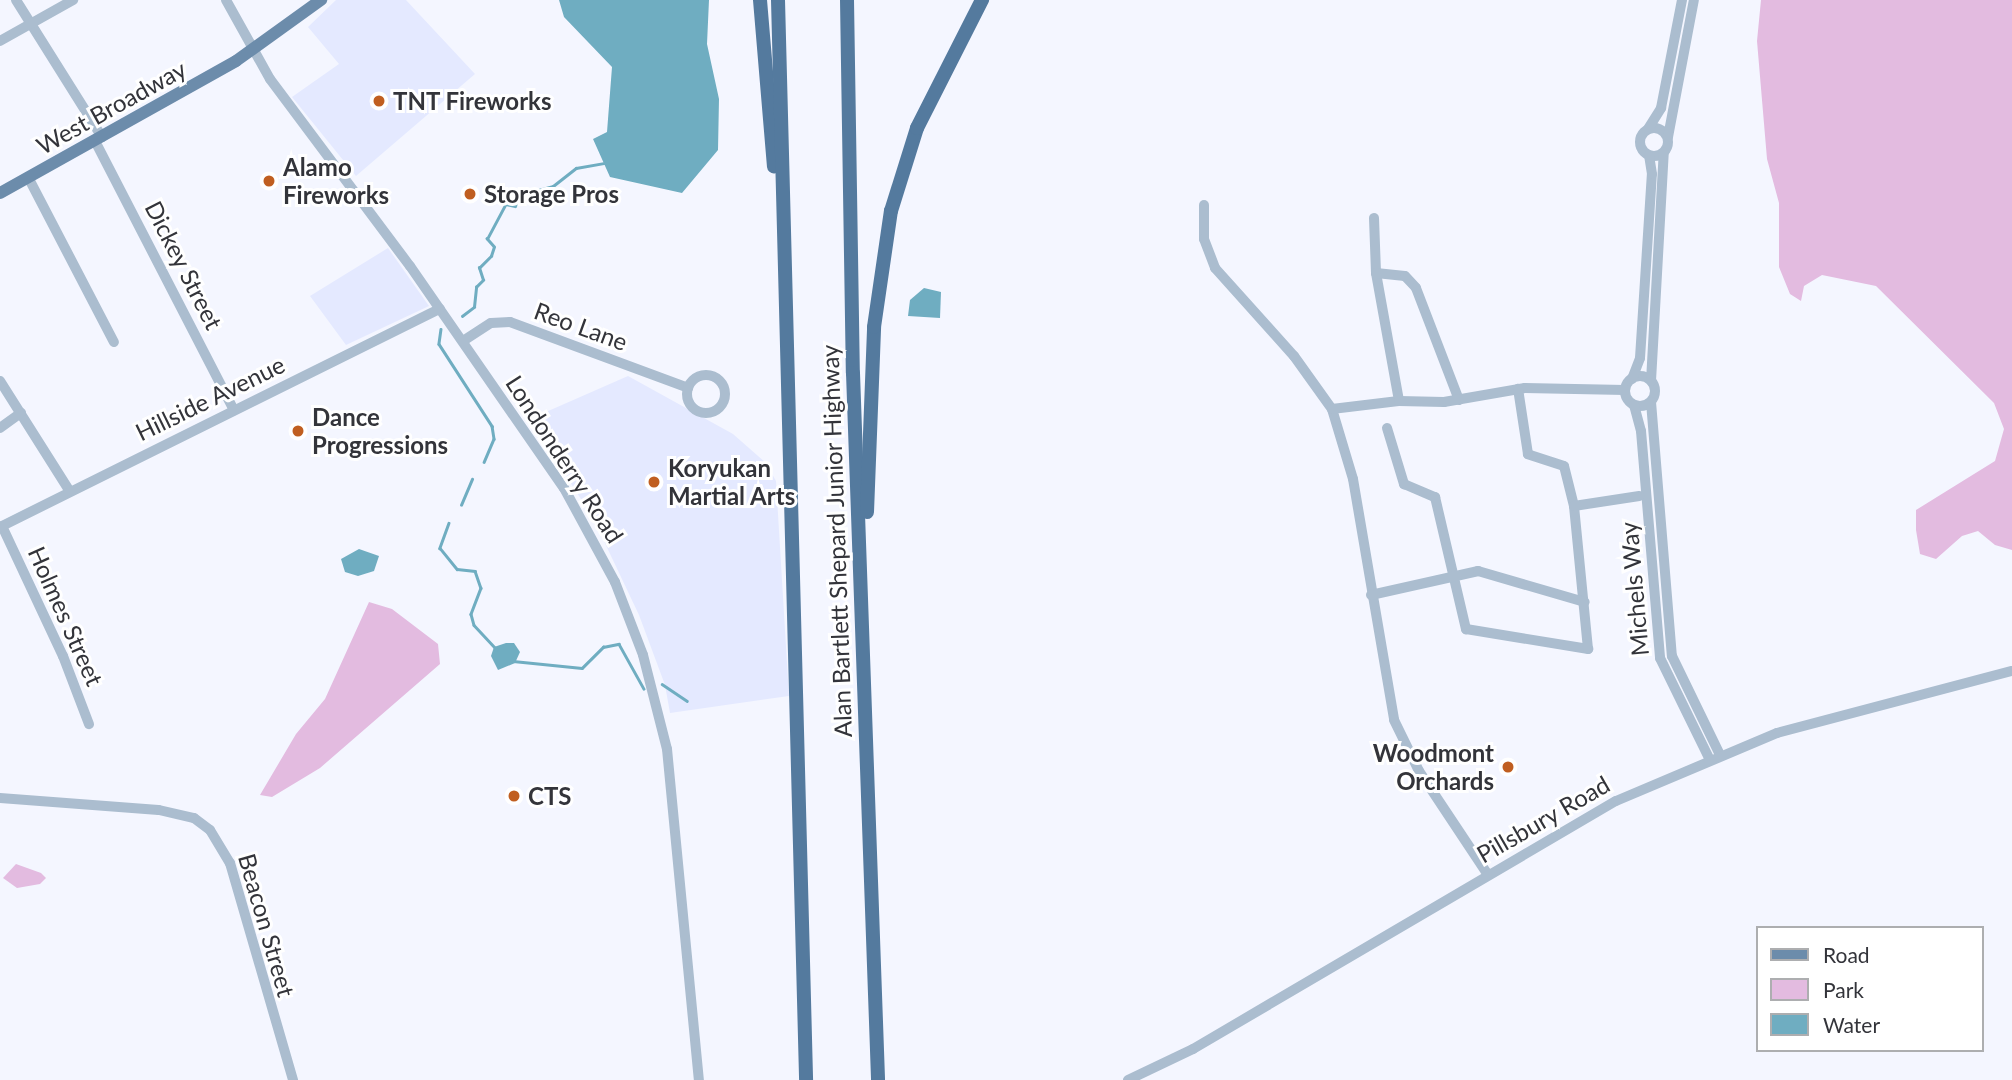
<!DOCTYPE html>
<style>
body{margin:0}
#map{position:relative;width:2012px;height:1080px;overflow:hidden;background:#f4f6ff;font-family:Lato,sans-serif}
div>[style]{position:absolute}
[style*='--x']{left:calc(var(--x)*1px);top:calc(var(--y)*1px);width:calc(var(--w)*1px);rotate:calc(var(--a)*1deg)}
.built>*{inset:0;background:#e4e9ff}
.green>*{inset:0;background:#e3bbe0}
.water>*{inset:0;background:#6fadc1}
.stream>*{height:2.5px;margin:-1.25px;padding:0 1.25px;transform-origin:1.25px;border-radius:1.25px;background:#6fadc1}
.minor>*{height:10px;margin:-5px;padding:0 5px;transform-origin:5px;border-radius:5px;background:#abbdcf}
.minor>.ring{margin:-5px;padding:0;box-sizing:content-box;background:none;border:10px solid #abbdcf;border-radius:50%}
.major>*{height:12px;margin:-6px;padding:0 6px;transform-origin:6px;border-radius:6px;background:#6c8cab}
.highway>*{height:14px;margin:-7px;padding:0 7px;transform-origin:7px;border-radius:7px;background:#547a9e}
.dots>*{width:19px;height:19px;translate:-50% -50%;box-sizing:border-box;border:4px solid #fff;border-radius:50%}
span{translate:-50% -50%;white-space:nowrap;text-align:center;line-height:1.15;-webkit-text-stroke:6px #fff;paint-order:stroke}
.poi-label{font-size:24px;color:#33343a;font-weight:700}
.left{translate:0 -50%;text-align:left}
.right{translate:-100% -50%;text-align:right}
.street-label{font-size:24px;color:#33343a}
.legend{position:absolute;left:1756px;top:926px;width:228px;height:126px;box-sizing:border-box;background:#fff;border:2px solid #adaeb0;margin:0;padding:9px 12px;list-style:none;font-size:21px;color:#33343a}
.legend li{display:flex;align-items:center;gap:14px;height:35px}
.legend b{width:35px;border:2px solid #adaeb0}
</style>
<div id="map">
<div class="built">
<i style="clip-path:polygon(336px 0,406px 0,475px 74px,356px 176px,292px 97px,339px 64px,308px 27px)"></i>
<i style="clip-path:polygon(388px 248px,429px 306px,346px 345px,310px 296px)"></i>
<i style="clip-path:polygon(628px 376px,733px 434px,765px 462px,776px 481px,789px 696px,670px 713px,665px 685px,639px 615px,593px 518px,530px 419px)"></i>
</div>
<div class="green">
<i style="clip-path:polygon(1761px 0,2012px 0,2012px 550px,1995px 545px,1978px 531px,1962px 536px,1936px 559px,1920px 554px,1916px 530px,1916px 510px,1995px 461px,2004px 429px,1994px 403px,1876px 286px,1822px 275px,1804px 286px,1801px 301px,1790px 294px,1779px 267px,1779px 203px,1767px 159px,1757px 41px)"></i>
<i style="clip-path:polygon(369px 602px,392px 609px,438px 644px,440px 664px,320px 768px,272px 797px,260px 795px,296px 734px,325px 699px)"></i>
<i style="clip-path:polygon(16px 864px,41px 873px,46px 878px,40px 884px,17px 888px,3px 878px)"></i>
</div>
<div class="water">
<i style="clip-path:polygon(559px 0,709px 0,707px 44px,719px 99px,718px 150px,682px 193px,610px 177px,593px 139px,607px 132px,612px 67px,564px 17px)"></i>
<i style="clip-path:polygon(924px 288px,941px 292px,940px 318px,908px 316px,910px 300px)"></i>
<i style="clip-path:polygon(359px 549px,379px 556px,374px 571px,358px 576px,345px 572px,341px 559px)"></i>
<i style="clip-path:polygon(506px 643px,514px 643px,520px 652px,515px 663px,498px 670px,491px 656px,494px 647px)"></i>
</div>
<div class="stream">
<i style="--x:462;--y:316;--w:15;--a:-37"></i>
<i style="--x:474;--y:307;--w:20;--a:-84"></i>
<i style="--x:476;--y:287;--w:10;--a:-45"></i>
<i style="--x:483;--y:280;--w:13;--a:-108"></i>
<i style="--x:479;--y:268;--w:17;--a:-45"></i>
<i style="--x:491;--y:256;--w:9;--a:-72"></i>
<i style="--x:494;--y:247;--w:11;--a:-131"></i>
<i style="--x:487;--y:239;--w:40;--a:-62"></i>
<i style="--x:506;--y:204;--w:9;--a:13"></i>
<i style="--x:515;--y:206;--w:12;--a:-66"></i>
<i style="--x:520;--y:195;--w:34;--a:-15"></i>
<i style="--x:553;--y:186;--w:29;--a:-38"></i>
<i style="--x:576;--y:168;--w:29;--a:-10"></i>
<i style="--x:441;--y:329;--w:15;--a:98"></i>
<i style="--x:439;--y:344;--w:98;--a:57.1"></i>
<i style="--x:492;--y:426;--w:13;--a:81"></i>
<i style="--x:494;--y:439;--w:25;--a:113"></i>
<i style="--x:461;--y:505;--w:28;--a:-67"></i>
<i style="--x:449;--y:523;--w:27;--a:110"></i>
<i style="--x:440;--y:548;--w:27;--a:51"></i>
<i style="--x:457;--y:569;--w:18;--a:6"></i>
<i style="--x:475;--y:571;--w:18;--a:71"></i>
<i style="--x:481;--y:588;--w:28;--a:111"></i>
<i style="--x:471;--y:614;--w:11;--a:75"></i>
<i style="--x:474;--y:625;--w:33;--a:47"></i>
<i style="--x:513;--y:661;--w:69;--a:5.8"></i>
<i style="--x:582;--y:668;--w:30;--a:-45"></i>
<i style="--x:603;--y:647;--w:16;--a:-11"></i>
<i style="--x:619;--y:644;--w:51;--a:60.9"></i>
<i style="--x:662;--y:684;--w:30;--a:34"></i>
</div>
<div class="minor">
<i style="--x:16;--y:0;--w:162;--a:57.9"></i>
<i style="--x:226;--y:0;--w:90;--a:60.9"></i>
<i style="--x:270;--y:79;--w:234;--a:53.2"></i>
<i style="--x:410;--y:266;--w:270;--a:55.3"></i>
<i style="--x:564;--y:488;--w:107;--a:61.5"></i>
<i style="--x:615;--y:582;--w:78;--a:69"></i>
<i style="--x:643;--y:655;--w:97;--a:75.7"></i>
<i style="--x:667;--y:749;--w:333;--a:84.5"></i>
<i style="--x:0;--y:41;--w:84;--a:-29.3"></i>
<i class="ring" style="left:1640px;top:128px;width:18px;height:18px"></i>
<i style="--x:1648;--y:129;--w:25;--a:-58"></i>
<i style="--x:1661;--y:108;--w:110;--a:-79"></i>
<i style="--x:1668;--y:137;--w:139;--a:-79.3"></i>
<i style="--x:95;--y:141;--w:303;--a:62.7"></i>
<i style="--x:28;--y:177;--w:186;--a:62.5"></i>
<i style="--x:1204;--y:205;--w:34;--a:90"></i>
<i style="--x:1204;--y:239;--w:31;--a:69"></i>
<i style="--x:1215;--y:268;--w:118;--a:48.1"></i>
<i style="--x:1294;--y:356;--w:65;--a:54.4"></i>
<i style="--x:1332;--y:409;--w:73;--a:73.3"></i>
<i style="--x:1353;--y:479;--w:244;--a:80.3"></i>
<i style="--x:1394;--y:720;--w:57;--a:63.9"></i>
<i style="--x:1419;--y:771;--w:125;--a:56.4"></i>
<i style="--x:1374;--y:218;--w:55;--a:87.9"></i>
<i style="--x:1376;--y:273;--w:130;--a:79.8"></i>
<i style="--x:1376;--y:273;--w:29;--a:6"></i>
<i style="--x:1405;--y:276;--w:16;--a:47"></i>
<i style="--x:1416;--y:288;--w:120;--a:69"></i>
<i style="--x:463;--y:341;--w:33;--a:-33"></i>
<i style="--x:491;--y:323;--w:19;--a:-3"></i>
<i style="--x:510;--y:322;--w:190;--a:20.3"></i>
<i class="ring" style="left:687px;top:375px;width:28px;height:28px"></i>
<i class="ring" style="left:1625px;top:376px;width:20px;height:20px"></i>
<i style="--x:1632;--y:379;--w:22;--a:-69"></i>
<i style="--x:1640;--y:358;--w:184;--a:-86.3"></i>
<i style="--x:1652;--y:174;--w:19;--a:-99"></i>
<i style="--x:0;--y:381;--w:129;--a:57.7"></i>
<i style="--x:1651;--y:381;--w:229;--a:-86.8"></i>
<i style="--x:1651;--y:402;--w:255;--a:85.3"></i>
<i style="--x:1672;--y:656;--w:110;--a:64.1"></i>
<i style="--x:1634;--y:405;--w:27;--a:75"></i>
<i style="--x:1641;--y:431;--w:228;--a:85.2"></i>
<i style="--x:1660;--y:658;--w:114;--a:63.9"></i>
<i style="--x:1332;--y:409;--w:67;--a:-6.8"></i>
<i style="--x:1399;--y:401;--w:45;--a:1.3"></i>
<i style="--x:1444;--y:402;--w:82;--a:-9.8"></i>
<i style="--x:1525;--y:388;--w:100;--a:1.1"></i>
<i style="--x:0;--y:428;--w:26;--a:-36"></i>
<i style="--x:1387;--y:428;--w:59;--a:73.1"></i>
<i style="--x:1404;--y:484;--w:34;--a:23"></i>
<i style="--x:1435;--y:497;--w:136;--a:76.8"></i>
<i style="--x:1466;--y:629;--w:124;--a:9.3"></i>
<i style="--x:1588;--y:649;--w:144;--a:-95.6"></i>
<i style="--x:1574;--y:506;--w:41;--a:-104"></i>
<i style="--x:1564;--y:466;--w:38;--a:-162"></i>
<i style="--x:1528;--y:454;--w:66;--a:-98.7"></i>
<i style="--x:1574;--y:506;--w:66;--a:-8.7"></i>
<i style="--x:2;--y:526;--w:144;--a:64.9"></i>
<i style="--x:63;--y:656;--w:73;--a:69.1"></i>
<i style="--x:0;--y:527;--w:491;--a:-26.4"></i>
<i style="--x:1371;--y:595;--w:110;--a:-12.6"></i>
<i style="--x:1478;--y:571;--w:111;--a:16.2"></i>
<i style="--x:0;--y:798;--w:159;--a:4.3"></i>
<i style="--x:159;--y:810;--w:36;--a:13"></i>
<i style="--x:194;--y:818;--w:20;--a:37"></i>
<i style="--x:210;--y:830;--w:39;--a:59"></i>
<i style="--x:230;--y:863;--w:226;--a:73.8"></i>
<i style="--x:1128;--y:1080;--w:72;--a:-25.5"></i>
<i style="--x:1193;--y:1049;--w:490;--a:-30.4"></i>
<i style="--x:1616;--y:801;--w:175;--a:-22.9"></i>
<i style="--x:1777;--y:733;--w:243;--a:-14.8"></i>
</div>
<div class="major">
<i style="--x:0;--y:193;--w:270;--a:-29.2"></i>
<i style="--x:236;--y:61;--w:105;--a:-35.7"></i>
</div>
<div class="highway">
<i style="--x:760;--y:0;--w:167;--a:85.2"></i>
<i style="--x:778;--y:0;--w:1080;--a:88.51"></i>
<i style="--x:847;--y:0;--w:373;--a:89.1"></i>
<i style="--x:853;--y:373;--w:707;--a:87.97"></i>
<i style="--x:867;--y:512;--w:185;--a:-87.8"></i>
<i style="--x:874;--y:327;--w:117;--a:-81.7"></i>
<i style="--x:891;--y:211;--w:87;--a:-72.6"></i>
<i style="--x:917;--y:128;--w:144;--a:-63.1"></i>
</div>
<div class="dots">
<i style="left:379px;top:101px;background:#c05e20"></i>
<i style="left:269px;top:181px;background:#c05e20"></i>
<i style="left:470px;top:194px;background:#c05e20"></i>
<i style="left:298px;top:431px;background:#c05e20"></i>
<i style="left:654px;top:482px;background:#c05e20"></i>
<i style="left:1508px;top:767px;background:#c05e20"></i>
<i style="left:514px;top:796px;background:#c05e20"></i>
</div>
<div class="poi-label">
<span class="left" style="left:393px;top:101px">TNT Fireworks</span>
<span class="left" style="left:283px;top:181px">Alamo<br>Fireworks</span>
<span class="left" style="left:484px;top:194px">Storage Pros</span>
<span class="left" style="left:312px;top:431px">Dance<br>Progressions</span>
<span class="left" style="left:668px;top:482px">Koryukan<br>Martial Arts</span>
<span class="right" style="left:1494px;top:767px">Woodmont<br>Orchards</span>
<span class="left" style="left:528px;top:796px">CTS</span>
</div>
<div class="street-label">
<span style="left:111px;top:107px;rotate:-29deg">West Broadway</span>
<span style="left:184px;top:265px;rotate:63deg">Dickey Street</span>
<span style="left:581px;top:326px;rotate:20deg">Reo Lane</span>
<span style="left:210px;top:398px;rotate:-26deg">Hillside Avenue</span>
<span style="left:565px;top:459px;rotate:57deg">Londonderry Road</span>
<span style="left:836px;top:541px;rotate:-92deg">Alan Bartlett Shepard Junior Highway</span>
<span style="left:1634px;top:589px;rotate:-95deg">Michels Way</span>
<span style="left:66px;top:616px;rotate:66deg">Holmes Street</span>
<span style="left:1543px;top:819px;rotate:-30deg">Pillsbury Road</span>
<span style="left:267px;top:925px;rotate:74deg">Beacon Street</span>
</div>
<ul class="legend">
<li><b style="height:9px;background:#6c8cab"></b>Road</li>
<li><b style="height:19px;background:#e3bbe0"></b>Park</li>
<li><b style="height:19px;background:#6fadc1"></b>Water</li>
</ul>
</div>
